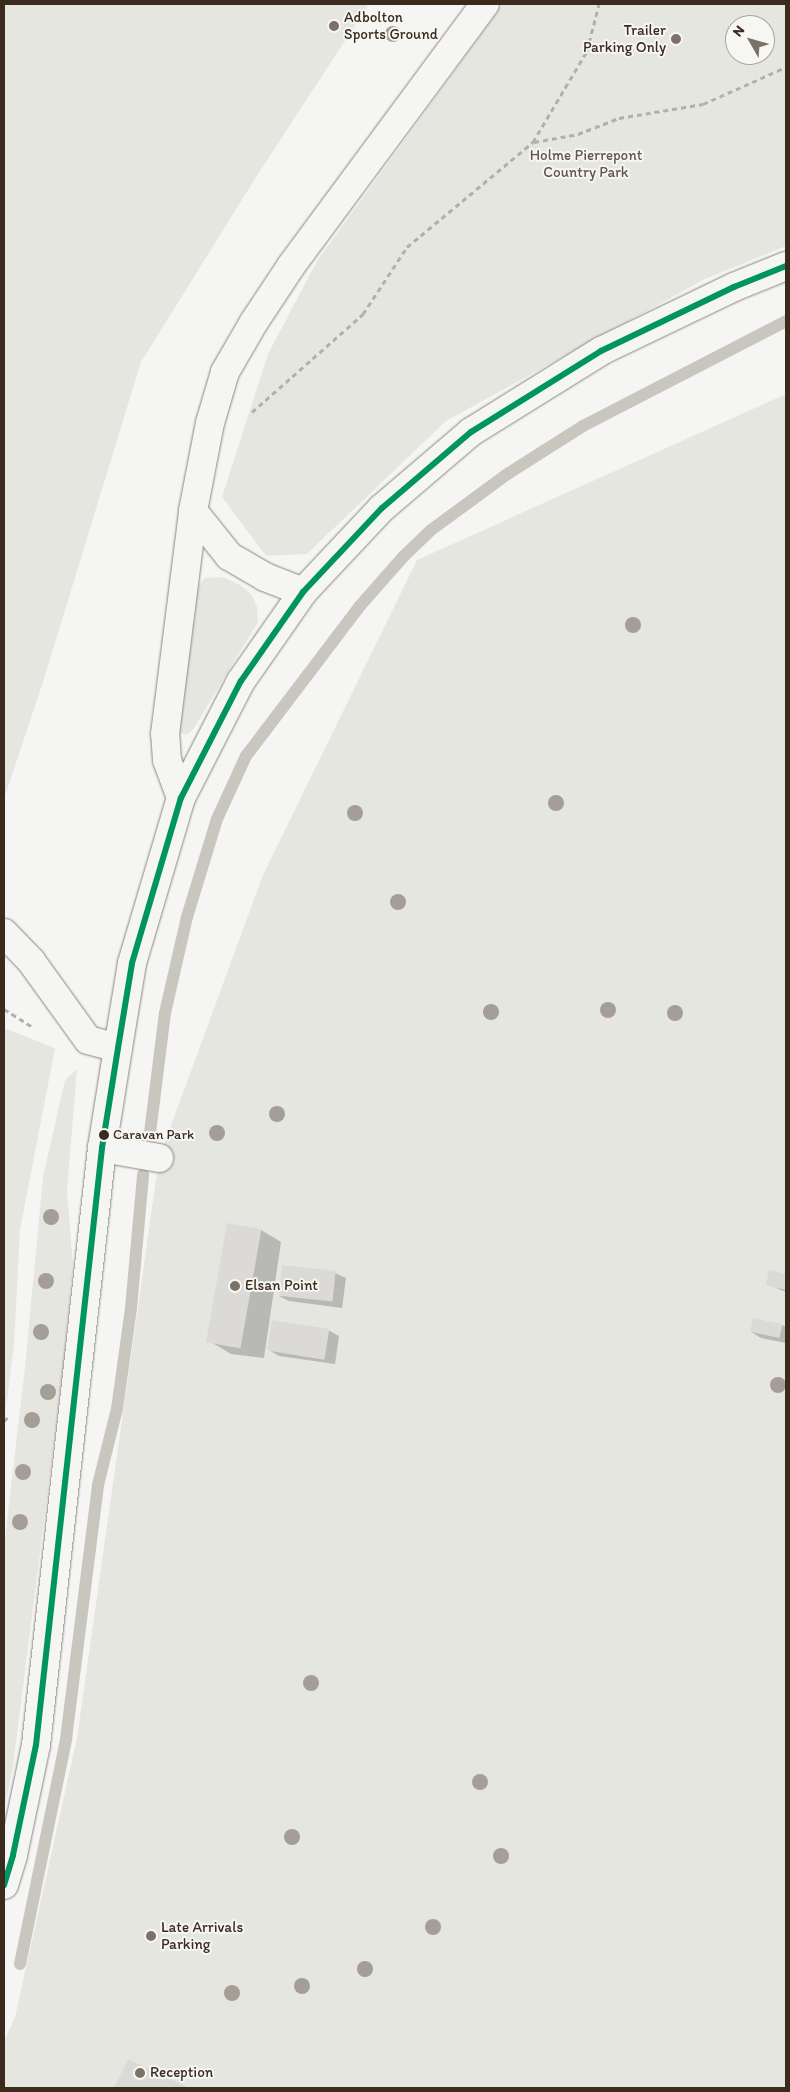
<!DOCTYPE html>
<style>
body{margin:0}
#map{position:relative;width:790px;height:2092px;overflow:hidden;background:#f5f5f3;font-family:Itim,sans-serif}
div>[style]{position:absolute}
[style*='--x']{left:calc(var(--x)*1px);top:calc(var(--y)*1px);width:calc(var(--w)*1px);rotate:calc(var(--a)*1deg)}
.green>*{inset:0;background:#e6e6e1}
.shadow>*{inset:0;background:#0003}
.stream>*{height:12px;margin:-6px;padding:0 6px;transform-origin:6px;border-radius:6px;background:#c9c5bf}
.building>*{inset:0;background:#dbdad8;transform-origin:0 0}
.path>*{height:3px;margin-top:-1.5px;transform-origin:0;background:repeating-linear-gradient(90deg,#b2b0ae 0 5px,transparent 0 9px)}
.roads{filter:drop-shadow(0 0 1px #8a8683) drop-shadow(0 0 1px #8a8683)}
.minor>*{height:28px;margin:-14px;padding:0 14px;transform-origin:14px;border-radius:14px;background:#f5f5f3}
.bus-1>*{height:6px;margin:-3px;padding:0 3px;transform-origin:3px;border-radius:3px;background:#00945e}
.trees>*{width:16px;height:16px;margin:-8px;border-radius:50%;background:#a59e97}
.dots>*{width:14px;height:14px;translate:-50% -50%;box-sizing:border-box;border:2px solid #f6f6f2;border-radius:50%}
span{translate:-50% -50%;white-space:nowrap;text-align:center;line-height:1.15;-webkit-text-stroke:4px #f6f6f2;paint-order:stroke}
.bus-label{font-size:14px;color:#3b2a1e}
.left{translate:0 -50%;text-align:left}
.poi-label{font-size:15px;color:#3b2a1e}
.right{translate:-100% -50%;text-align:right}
.park-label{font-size:15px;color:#63564b}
.frame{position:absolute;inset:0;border:5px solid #3b2a1e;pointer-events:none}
.north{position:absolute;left:725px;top:15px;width:50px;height:50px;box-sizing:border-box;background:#f6f6f2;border:1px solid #aba49d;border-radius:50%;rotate:308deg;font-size:14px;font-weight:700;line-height:20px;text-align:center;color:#3b2a1e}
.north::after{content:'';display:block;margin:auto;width:18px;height:22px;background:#7c7169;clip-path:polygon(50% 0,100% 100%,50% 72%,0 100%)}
</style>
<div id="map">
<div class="green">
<i style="clip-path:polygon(4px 4px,369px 4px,258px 174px,141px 362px,43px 682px,4px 799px)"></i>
<i style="clip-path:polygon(evenodd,503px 4px,786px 4px,786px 246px,705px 279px,446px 421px,307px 554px,266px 556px,222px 497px,268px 354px,317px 261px,503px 4px,735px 25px,765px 25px,765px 55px,735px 55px,735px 25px)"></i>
<i style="clip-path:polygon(786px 394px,786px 2088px,4px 2088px,4px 2041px,15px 2017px,77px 1738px,159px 1158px,263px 875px,417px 560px)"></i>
<i style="clip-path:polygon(223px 577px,240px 585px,251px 594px,257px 607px,258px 622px,194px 728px,187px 735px,180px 733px,179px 723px,199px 585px,205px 578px)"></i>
<i style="clip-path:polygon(4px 1028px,55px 1048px,20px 1230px,14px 1344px,4px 1424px)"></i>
<i style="clip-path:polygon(77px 1069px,67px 1191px,73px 1264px,64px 1362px,13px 1767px,4px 1811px,4px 1547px,25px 1367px,43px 1177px,65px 1080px)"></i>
</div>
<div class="shadow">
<i style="clip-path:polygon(228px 1225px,261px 1230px,281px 1242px,264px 1358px,231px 1354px,211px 1342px)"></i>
<i style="clip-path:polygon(770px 1272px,786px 1276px,786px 1292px,767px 1284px)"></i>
<i style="clip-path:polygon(335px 1273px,346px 1278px,342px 1308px,289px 1301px,279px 1296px)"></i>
<i style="clip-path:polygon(782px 1325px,786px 1327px,786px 1343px,761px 1338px,751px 1332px)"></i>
<i style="clip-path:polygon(328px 1330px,339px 1336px,335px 1364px,279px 1356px,269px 1350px)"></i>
<i style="clip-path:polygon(129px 2060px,187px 2088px,116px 2088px)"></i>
</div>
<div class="stream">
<i style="--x:150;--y:1133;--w:121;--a:-82.9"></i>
<i style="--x:165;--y:1013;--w:98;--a:-77.1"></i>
<i style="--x:187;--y:917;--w:102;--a:-73"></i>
<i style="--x:217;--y:819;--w:69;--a:-65.3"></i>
<i style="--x:246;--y:756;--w:187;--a:-52.8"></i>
<i style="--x:359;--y:607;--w:67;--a:-48.7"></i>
<i style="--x:403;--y:557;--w:39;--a:-44"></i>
<i style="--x:431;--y:530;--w:97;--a:-36.2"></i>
<i style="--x:509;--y:473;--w:88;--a:-32.4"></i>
<i style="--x:583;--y:426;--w:229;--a:-27.3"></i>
<i style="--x:20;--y:1964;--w:230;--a:-78.4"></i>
<i style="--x:66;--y:1739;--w:256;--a:-82.8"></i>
<i style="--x:98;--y:1485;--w:78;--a:-76"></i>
<i style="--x:117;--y:1409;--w:102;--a:-82.1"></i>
<i style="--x:131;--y:1308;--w:134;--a:-84.8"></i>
</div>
<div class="building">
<i style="left:227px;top:1223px;width:35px;height:121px;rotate:10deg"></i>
<i style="left:282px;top:1265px;width:54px;height:31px;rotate:6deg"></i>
<i style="clip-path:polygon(769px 1270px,786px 1274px,786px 1290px,766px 1285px)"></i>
<i style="left:753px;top:1318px;width:30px;height:14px;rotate:12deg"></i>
<i style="left:272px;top:1320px;width:58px;height:31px;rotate:9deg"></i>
<i style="clip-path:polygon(128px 2059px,190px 2088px,114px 2088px)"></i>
</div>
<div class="path">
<i style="--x:534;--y:142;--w:45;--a:-10.3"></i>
<i style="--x:578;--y:134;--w:44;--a:-21.3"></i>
<i style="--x:619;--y:118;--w:85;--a:-9.5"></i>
<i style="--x:703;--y:104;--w:91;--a:-24"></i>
<i style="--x:252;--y:412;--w:148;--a:-41.4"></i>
<i style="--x:363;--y:314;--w:80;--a:-56.7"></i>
<i style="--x:407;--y:247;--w:164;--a:-39.8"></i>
<i style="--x:533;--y:142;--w:106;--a:-59.3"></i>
<i style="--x:587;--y:51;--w:49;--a:-75.7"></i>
<i style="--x:4;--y:1009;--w:32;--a:32"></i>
<i style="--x:4;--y:1421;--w:8;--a:-45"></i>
</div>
<div class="roads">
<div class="minor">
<i style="--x:193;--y:511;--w:58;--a:51.3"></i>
<i style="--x:229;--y:556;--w:42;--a:30.3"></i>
<i style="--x:265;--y:577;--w:41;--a:21.5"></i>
<i style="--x:181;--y:798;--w:40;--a:-110.2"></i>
<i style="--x:167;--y:760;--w:26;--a:-94"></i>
<i style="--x:165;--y:734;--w:225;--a:-82.8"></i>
<i style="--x:193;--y:511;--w:90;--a:-79.1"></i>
<i style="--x:210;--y:423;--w:53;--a:-73.6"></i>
<i style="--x:225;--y:372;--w:58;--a:-59.9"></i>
<i style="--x:254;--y:322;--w:67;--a:-56.5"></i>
<i style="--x:291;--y:266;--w:326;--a:-53.5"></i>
<i style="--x:4;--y:933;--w:39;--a:46"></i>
<i style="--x:31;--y:961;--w:97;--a:54.2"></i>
<i style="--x:88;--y:1040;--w:31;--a:15"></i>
<i style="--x:102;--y:1148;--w:58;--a:10"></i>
<i style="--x:4;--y:1885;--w:31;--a:-73"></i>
<i style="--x:13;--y:1855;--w:112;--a:-78.2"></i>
<i style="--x:36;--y:1745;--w:601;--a:-83.69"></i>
<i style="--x:102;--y:1148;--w:101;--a:-80.9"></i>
<i style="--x:118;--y:1048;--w:86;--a:-80.6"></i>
<i style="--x:132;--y:963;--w:172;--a:-73.5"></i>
<i style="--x:181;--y:798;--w:131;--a:-62.9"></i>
<i style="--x:241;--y:681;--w:108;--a:-55.1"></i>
<i style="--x:303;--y:592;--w:115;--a:-46.8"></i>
<i style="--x:382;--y:508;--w:117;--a:-40.5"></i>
<i style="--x:471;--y:432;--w:153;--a:-31.9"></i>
<i style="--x:601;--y:351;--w:148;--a:-25.7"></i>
<i style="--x:734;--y:287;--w:56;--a:-22"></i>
</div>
</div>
<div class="bus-1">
<i style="--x:4;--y:1885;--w:31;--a:-73"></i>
<i style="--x:13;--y:1855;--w:112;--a:-78.2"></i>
<i style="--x:36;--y:1745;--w:601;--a:-83.69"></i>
<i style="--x:102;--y:1148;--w:101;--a:-80.9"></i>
<i style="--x:118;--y:1048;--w:86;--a:-80.6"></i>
<i style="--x:132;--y:963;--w:172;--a:-73.5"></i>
<i style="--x:181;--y:798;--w:131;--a:-62.9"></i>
<i style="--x:241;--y:681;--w:108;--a:-55.1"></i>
<i style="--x:303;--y:592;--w:115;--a:-46.8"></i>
<i style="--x:382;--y:508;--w:117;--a:-40.5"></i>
<i style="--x:471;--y:432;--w:153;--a:-31.9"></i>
<i style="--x:601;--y:351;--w:148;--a:-25.7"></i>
<i style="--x:734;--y:287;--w:56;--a:-22"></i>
</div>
<div class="trees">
<i style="left:393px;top:34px"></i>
<i style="left:633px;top:625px"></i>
<i style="left:556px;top:803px"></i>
<i style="left:355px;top:813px"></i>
<i style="left:398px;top:902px"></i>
<i style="left:608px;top:1010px"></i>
<i style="left:491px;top:1012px"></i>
<i style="left:675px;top:1013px"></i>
<i style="left:277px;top:1114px"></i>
<i style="left:217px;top:1133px"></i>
<i style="left:51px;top:1217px"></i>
<i style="left:46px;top:1281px"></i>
<i style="left:41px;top:1332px"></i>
<i style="left:778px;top:1385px"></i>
<i style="left:48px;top:1392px"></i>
<i style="left:32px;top:1420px"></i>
<i style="left:23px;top:1472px"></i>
<i style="left:20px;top:1522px"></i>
<i style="left:311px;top:1683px"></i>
<i style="left:480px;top:1782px"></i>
<i style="left:292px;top:1837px"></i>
<i style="left:501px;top:1856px"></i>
<i style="left:433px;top:1927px"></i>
<i style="left:365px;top:1969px"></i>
<i style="left:302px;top:1986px"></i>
<i style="left:232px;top:1993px"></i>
</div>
<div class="dots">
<i style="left:334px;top:26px;background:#7c7169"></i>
<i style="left:676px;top:39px;background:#7c7169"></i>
<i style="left:104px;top:1135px;background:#3b2a1e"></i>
<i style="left:235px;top:1286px;background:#7c7169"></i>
<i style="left:151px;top:1936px;background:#7c7169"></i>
<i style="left:140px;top:2073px;background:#7c7169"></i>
</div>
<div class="bus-label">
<span class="left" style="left:113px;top:1135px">Caravan Park</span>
</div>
<div class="poi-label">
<span class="left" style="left:344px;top:26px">Adbolton<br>Sports Ground</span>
<span class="right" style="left:666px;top:39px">Trailer<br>Parking Only</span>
<span class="left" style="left:245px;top:1286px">Elsan Point</span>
<span class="left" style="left:161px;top:1936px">Late Arrivals<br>Parking</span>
<span class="left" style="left:150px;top:2073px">Reception</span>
</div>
<div class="park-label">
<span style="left:586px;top:164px">Holme Pierrepont<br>Country Park</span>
</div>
<div class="frame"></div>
<div class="north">N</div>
</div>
